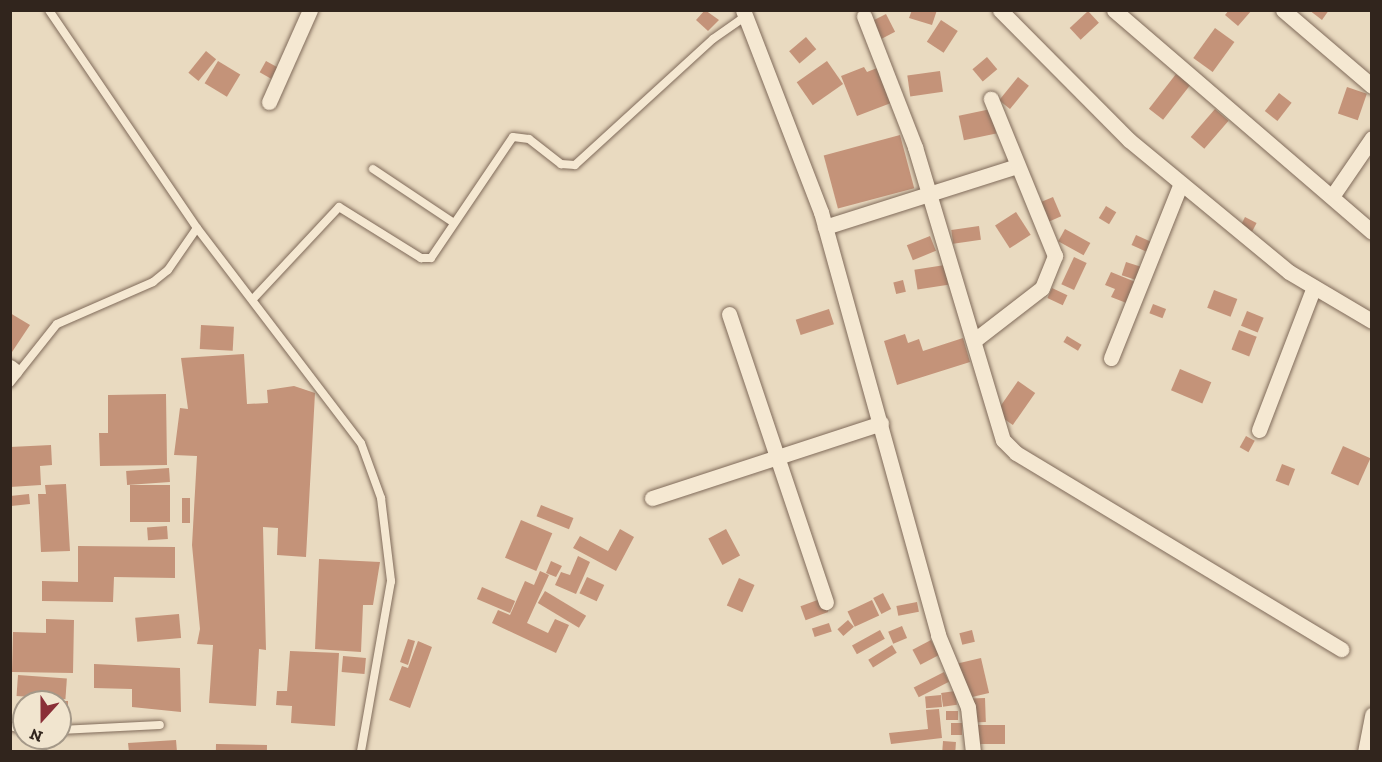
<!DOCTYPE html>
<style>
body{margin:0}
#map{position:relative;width:1382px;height:762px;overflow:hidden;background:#e9dac0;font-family:"Zilla Slab",serif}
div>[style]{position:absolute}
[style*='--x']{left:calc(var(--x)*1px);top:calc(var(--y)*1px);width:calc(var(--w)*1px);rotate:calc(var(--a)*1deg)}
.building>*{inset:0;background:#c49379;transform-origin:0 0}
.roads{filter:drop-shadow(0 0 2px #806b5a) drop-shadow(0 0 2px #806b5a)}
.lane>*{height:8px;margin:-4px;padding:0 4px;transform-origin:4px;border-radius:4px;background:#f5e8d2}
.street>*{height:15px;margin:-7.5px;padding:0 7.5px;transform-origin:7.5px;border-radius:7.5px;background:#f5e8d2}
span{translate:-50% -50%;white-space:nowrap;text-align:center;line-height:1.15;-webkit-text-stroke:6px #f1e5cf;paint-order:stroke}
.frame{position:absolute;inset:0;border:12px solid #31251d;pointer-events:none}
.north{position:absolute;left:12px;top:690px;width:60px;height:60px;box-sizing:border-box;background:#f1e5cf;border:2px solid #a49888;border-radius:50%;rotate:201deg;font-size:16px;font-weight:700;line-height:24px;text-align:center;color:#31251d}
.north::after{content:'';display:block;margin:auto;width:21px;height:27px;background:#8a2f37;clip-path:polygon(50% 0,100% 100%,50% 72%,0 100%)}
</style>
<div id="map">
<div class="building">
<i style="clip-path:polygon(705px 10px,719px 20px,708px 31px,696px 20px)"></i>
<i style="clip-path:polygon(912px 10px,937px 10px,932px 25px,909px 18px)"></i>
<i style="clip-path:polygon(1229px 10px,1252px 10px,1238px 26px,1225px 15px)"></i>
<i style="clip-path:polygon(1309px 10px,1329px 10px,1322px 20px)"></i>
<i style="left:1088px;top:11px;width:16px;height:25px;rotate:47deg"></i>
<i style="left:886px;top:14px;width:20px;height:15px;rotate:63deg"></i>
<i style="left:941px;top:20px;width:20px;height:26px;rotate:33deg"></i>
<i style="left:1215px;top:28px;width:24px;height:37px;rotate:36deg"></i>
<i style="left:806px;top:37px;width:16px;height:22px;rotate:50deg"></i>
<i style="left:206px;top:51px;width:13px;height:28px;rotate:39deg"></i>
<i style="left:987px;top:57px;width:16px;height:19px;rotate:50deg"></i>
<i style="left:218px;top:61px;width:26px;height:26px;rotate:31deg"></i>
<i style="left:266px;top:61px;width:13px;height:13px;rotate:29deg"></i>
<i style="left:827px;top:61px;width:28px;height:37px;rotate:55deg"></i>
<i style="clip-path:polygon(864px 67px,867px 72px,877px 68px,891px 103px,857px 116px,841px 76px)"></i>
<i style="left:940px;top:71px;width:21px;height:33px;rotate:82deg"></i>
<i style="left:1176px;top:74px;width:18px;height:44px;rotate:38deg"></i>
<i style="left:1018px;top:77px;width:14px;height:30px;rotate:39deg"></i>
<i style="left:1347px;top:87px;width:21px;height:28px;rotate:19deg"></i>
<i style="left:1279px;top:93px;width:16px;height:23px;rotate:38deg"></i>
<i style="left:991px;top:109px;width:25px;height:33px;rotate:78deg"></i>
<i style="left:1215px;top:109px;width:18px;height:37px;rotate:41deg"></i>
<i style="left:900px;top:135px;width:55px;height:79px;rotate:75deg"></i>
<i style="left:1053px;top:197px;width:21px;height:13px;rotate:67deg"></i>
<i style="left:1106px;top:206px;width:12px;height:14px;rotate:31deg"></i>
<i style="left:1016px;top:212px;width:27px;height:25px;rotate:57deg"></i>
<i style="left:1245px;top:217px;width:13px;height:10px;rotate:27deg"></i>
<i style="left:979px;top:226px;width:14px;height:28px;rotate:82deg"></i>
<i style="left:1065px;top:229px;width:29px;height:14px;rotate:29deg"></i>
<i style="left:1136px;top:235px;width:20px;height:11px;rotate:24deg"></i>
<i style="left:930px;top:236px;width:16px;height:25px;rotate:68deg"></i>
<i style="left:1074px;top:257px;width:14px;height:30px;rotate:25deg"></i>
<i style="left:1126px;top:262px;width:19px;height:14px;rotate:18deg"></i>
<i style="left:945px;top:265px;width:20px;height:31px;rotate:81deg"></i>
<i style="clip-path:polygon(1111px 272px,1138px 283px,1129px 304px,1111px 297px,1115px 289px,1105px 285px)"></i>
<i style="left:903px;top:280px;width:12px;height:10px;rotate:76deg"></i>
<i style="left:1052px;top:288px;width:17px;height:11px;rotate:25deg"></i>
<i style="left:1214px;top:290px;width:25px;height:19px;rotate:21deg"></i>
<i style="left:1153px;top:304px;width:14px;height:10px;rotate:21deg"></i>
<i style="left:829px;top:309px;width:16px;height:35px;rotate:72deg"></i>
<i style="left:1247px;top:311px;width:18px;height:16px;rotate:22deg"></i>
<i style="clip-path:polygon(10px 313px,30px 325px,10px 355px)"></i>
<i style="left:201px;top:325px;width:33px;height:24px;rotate:3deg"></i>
<i style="left:1239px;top:330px;width:19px;height:21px;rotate:21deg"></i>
<i style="clip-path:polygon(905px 334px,908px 343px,919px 339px,923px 351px,963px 338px,970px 362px,897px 385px,884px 341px)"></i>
<i style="left:1067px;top:336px;width:17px;height:7px;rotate:31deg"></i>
<i style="clip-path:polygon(244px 354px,247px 404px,268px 403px,267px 390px,294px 386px,315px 393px,306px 557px,277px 555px,278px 528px,263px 527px,266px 650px,259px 649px,256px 706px,209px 703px,213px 645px,197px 644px,200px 629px,192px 545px,197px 456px,174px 455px,180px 408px,188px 409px,181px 358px)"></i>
<i style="left:1180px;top:369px;width:34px;height:23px;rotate:23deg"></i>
<i style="left:1018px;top:381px;width:21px;height:39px;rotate:35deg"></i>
<i style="clip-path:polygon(166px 394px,167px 465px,100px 466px,99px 433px,108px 433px,108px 395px)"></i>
<i style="left:1246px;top:436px;width:10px;height:13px;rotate:29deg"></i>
<i style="clip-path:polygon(51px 445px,52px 465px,40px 466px,41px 485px,10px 487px,10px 447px)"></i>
<i style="left:1343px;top:446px;width:30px;height:30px;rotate:24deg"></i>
<i style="left:1282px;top:464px;width:14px;height:18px;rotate:21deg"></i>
<i style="left:169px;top:468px;width:14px;height:43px;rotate:86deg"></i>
<i style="clip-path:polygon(66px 484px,70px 551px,41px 552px,38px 494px,46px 494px,45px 485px)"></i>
<i style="left:130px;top:485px;width:40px;height:37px"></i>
<i style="left:29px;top:494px;width:10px;height:19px;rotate:84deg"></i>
<i style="left:182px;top:498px;width:8px;height:25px"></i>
<i style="left:541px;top:505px;width:35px;height:12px;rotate:22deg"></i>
<i style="left:521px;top:520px;width:34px;height:41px;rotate:23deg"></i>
<i style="left:167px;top:526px;width:13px;height:20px;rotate:86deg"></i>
<i style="clip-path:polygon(620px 529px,634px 537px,616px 571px,573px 548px,580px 536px,608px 551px)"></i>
<i style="left:726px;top:529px;width:30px;height:20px;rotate:62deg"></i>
<i style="clip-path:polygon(78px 546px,175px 547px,175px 578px,114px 577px,113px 602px,42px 601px,42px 581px,78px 582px)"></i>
<i style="clip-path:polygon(578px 556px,590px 562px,576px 594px,555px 585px,561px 572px,570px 575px)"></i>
<i style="clip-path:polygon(319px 559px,380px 562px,373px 605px,363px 605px,361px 652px,315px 649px)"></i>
<i style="clip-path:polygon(551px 561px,562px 566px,556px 577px,546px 573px)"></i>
<i style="clip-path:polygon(540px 571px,549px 575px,527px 623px,548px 633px,555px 619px,569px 625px,556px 653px,492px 623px,498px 610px,510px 615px,525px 581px,534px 585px)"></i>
<i style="left:587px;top:577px;width:19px;height:18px;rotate:25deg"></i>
<i style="left:739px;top:578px;width:17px;height:30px;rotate:24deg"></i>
<i style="left:482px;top:587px;width:36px;height:13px;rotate:23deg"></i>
<i style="left:545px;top:591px;width:48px;height:14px;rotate:31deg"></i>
<i style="left:883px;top:593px;width:18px;height:11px;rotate:63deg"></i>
<i style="left:823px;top:598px;width:15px;height:24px;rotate:70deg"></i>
<i style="left:872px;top:600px;width:17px;height:27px;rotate:65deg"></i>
<i style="left:917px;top:602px;width:10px;height:21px;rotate:79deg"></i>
<i style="left:179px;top:614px;width:24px;height:44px;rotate:85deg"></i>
<i style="clip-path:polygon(46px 619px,74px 620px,73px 673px,12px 672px,13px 632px,46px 633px)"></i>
<i style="left:848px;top:620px;width:9px;height:14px;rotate:49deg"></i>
<i style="left:829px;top:623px;width:9px;height:18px;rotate:72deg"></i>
<i style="left:902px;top:626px;width:13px;height:15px;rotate:67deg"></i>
<i style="left:880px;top:630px;width:10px;height:32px;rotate:61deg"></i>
<i style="left:972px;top:630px;width:12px;height:13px;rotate:76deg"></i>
<i style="clip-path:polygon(408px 639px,415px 641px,408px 665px,400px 662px)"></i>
<i style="left:931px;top:640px;width:17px;height:21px;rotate:62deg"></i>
<i style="clip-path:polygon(418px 641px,432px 647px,410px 708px,389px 700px,402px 666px,408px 668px)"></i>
<i style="left:892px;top:645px;width:9px;height:28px;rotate:58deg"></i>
<i style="clip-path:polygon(290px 651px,339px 653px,335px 726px,291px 723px,292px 706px,276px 705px,277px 691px,287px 691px)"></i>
<i style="left:343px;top:656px;width:23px;height:16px;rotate:5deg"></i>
<i style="left:981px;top:658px;width:36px;height:23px;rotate:77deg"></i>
<i style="clip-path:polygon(94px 664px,180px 668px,181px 712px,132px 707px,132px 689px,94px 688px)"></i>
<i style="left:944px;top:672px;width:11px;height:34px;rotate:63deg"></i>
<i style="left:18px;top:675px;width:49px;height:21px;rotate:4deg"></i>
<i style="left:955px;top:691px;width:14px;height:14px;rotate:82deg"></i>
<i style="left:941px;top:695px;width:12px;height:16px;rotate:85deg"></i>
<i style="left:985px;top:698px;width:24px;height:14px;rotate:88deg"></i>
<i style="left:60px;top:701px;width:8px;height:16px"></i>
<i style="clip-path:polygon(18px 702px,24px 702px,24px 718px,19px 718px)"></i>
<i style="clip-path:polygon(939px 709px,942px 738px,891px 744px,889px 733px,928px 729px,926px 710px)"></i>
<i style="left:946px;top:711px;width:12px;height:9px"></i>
<i style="left:951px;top:723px;width:11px;height:12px"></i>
<i style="left:977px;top:725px;width:28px;height:19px"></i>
<i style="clip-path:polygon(176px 740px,177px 752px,129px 752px,128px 743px)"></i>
<i style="left:943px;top:741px;width:13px;height:10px;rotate:4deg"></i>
<i style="left:216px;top:744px;width:51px;height:8px;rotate:1deg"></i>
</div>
<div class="roads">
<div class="lane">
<i style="--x:373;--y:169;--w:97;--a:33.7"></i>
<i style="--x:197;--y:228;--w:270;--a:52.7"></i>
<i style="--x:361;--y:443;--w:59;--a:70"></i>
<i style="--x:381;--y:498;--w:84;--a:83.1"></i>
<i style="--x:391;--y:581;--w:174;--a:100"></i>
<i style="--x:253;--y:299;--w:126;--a:-46.9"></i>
<i style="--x:339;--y:207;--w:97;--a:31.9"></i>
<i style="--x:421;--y:258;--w:10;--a:0"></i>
<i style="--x:431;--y:258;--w:146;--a:-55.9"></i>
<i style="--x:513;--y:137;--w:16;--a:7"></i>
<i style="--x:529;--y:139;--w:41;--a:38"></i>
<i style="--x:561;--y:164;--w:14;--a:4"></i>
<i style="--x:575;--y:165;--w:187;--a:-42.4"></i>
<i style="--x:713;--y:39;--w:39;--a:-35"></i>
<i style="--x:10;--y:383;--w:75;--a:-51.5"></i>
<i style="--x:57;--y:324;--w:105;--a:-23.6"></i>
<i style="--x:153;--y:282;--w:19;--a:-39"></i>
<i style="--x:168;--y:270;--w:51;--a:-55.4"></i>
<i style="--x:197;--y:228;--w:263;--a:-124.2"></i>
<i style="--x:10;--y:726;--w:15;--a:16"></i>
<i style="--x:60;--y:730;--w:100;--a:-2.9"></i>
</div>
<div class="street">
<i style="--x:743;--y:10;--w:217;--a:68.9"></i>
<i style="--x:821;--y:212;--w:439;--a:74.5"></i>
<i style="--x:938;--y:635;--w:78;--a:67.4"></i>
<i style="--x:968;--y:707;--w:45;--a:83.7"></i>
<i style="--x:1000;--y:10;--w:183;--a:45.2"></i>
<i style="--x:1129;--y:140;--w:207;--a:39.5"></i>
<i style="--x:1289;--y:272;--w:96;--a:30.6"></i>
<i style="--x:1114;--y:10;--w:340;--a:40.7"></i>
<i style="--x:1283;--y:10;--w:117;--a:40.5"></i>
<i style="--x:864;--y:16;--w:141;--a:68.7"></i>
<i style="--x:915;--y:147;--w:306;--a:73.3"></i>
<i style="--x:1003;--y:440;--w:18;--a:45"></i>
<i style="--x:1016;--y:453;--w:380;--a:31.1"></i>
<i style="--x:269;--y:102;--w:101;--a:-66"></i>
<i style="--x:1333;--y:195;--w:69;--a:-55.6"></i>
<i style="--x:825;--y:227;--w:201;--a:-17.6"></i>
<i style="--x:729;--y:314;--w:304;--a:71.4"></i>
<i style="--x:976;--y:339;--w:83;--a:-37.7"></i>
<i style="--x:1042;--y:288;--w:35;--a:-68"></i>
<i style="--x:1055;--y:256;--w:170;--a:-112.2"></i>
<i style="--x:1111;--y:358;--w:188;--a:-68.2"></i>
<i style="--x:10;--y:367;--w:6;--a:39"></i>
<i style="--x:1259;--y:430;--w:153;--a:-69"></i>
<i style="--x:652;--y:498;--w:241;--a:-18.1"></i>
<i style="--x:1365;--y:752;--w:38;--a:-79"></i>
</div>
</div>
<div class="frame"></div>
<div class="north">N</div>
</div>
